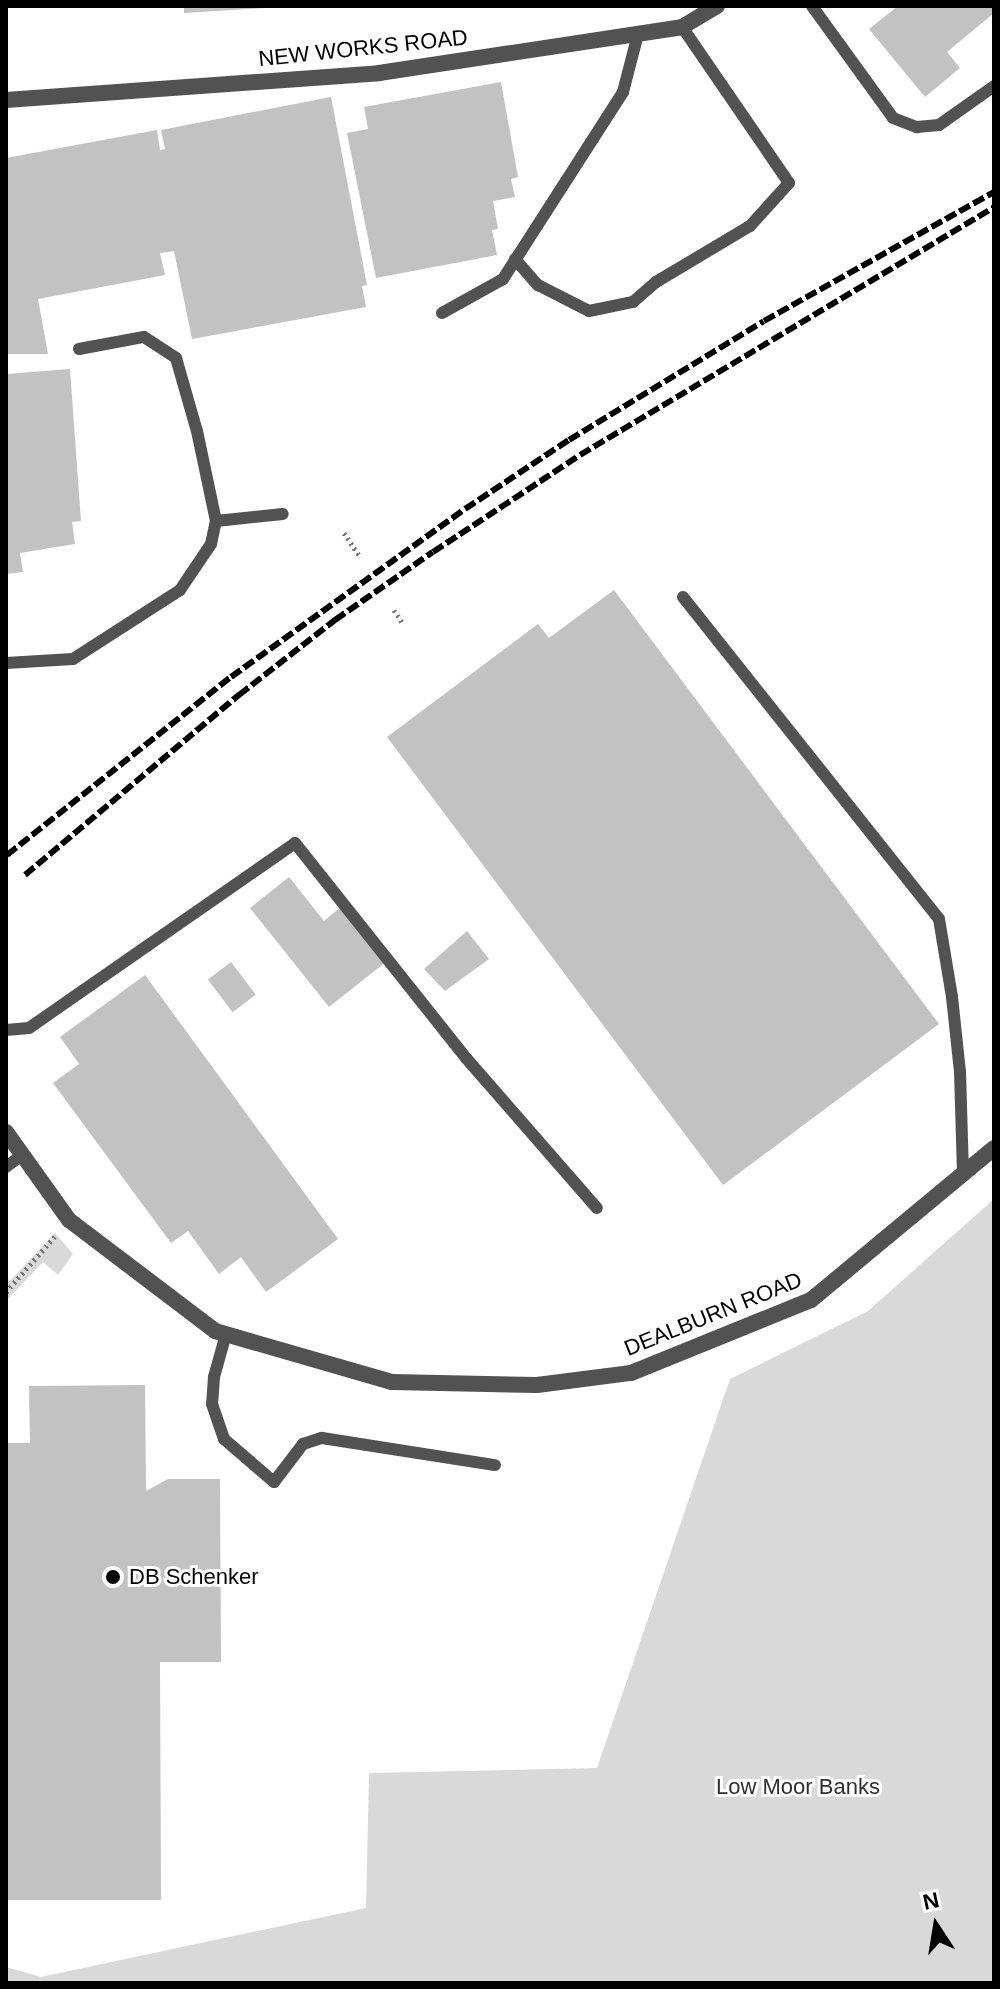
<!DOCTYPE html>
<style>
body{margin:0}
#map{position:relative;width:1000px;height:1989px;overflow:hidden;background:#fff;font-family:Helvetica,sans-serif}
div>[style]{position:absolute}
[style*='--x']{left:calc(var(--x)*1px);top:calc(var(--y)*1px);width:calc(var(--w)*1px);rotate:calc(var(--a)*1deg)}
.green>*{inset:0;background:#d9d9d9}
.building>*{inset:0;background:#c2c2c2;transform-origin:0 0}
.path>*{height:5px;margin-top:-2.5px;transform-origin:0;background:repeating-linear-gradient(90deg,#747474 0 2px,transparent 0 6px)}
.service>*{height:12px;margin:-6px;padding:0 6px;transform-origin:6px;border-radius:6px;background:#525252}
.minor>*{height:16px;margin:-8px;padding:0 8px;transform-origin:8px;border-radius:8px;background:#525252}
.tertiary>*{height:16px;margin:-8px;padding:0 8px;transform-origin:8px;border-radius:8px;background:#525252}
.rail>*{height:6px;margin-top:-3px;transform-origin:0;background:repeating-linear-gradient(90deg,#000 0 12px,transparent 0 16px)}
.dots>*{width:22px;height:22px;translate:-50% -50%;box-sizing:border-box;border:4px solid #fff;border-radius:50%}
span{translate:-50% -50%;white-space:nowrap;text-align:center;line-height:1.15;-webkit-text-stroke:6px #fff;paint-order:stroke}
.street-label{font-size:22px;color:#000}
.poi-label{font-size:22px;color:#000}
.left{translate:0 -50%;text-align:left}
.park-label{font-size:22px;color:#303030}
.frame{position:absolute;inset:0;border:8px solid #000;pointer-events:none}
.north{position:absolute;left:896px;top:1885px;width:80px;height:80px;-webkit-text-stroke:6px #fff;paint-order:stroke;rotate:348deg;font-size:22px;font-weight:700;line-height:32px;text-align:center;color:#000}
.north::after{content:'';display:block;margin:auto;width:28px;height:36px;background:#000;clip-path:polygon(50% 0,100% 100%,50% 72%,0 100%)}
</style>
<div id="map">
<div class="green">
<i style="clip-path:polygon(994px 1199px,994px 1983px,6px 1983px,6px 1967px,41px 1977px,366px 1908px,369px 1773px,597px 1768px,730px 1379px,868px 1311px)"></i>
<i style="clip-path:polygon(55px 1233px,73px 1254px,58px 1275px,43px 1262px,6px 1301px,6px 1285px)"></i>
</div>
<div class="building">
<i style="clip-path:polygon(184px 6px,265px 6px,265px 8px,184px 13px)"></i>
<i style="clip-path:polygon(898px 6px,994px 6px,994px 13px,947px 52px,960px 68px,925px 97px,869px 29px)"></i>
<i style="clip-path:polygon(501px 82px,518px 177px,511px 179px,515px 197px,493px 201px,498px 229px,492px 230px,497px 255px,376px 278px,347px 133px,368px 129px,364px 107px)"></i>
<i style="clip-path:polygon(331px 97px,367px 285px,362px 286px,366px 307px,192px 339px,174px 251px,160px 253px,165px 275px,38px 299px,48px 354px,6px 354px,6px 158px,157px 130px,160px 150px,165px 149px,161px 130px)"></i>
<i style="clip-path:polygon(70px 369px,81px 521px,72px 522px,75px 544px,20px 553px,23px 572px,6px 574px,6px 374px)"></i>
<i style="clip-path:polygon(614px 590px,939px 1024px,723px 1185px,387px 737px,538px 624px,549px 638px)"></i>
<i style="clip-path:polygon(289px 877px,324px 921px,348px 901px,392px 957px,329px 1007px,250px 908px)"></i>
<i style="clip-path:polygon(467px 931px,489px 959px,445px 991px,424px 969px)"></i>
<i style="left:231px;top:962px;width:41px;height:29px;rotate:53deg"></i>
<i style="clip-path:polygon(145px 975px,338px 1239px,266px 1292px,241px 1257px,219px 1274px,188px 1231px,171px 1243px,53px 1083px,79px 1064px,60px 1037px)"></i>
<i style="clip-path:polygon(145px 1385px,146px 1491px,168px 1479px,220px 1479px,221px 1662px,160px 1662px,161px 1900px,6px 1900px,6px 1443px,30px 1443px,29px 1386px)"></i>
</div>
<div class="path">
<i style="--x:344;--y:533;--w:29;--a:56"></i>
<i style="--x:394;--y:610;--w:17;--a:57"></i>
<i style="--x:6;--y:1292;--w:74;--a:-48.8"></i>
</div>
<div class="service">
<i style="--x:812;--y:6;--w:138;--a:54.1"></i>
<i style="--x:893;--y:118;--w:26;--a:21"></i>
<i style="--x:917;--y:127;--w:22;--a:-5"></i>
<i style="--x:939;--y:125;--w:67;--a:-35.3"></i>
<i style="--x:515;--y:259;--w:35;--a:49"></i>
<i style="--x:538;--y:285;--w:57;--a:27"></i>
<i style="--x:589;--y:311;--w:45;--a:-11.6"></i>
<i style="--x:633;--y:302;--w:30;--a:-41"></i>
<i style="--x:656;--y:282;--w:109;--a:-30.8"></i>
<i style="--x:750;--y:226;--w:58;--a:-47.8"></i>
<i style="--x:789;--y:183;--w:189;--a:-124.4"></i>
<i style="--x:442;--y:313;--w:70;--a:-29.1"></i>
<i style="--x:503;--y:279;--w:222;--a:-57.3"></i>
<i style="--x:623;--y:92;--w:60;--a:-75.5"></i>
<i style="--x:79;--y:349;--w:66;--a:-10.5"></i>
<i style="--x:144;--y:337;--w:38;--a:33"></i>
<i style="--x:176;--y:358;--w:76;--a:74"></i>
<i style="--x:197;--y:431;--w:92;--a:78.1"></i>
<i style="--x:216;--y:521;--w:67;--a:-6"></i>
<i style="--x:683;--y:597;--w:411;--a:51.5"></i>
<i style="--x:939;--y:919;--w:79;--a:80.5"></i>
<i style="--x:952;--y:997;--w:75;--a:83.9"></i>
<i style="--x:960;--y:1072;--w:102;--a:88.3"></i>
<i style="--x:6;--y:663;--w:67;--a:-3.4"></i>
<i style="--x:73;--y:659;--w:127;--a:-32.8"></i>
<i style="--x:180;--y:590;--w:55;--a:-56"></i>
<i style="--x:211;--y:544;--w:24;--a:-78"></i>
<i style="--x:6;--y:1030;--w:23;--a:-5"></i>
<i style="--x:29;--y:1028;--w:324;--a:-34.8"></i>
<i style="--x:295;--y:843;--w:275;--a:51.5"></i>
<i style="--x:466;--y:1058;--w:199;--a:48.9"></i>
<i style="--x:6;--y:1167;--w:20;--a:-37"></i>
<i style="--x:226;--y:1334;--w:45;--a:105.6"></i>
<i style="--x:214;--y:1377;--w:27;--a:94"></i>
<i style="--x:212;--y:1404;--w:37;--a:71"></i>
<i style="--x:224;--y:1439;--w:66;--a:40.7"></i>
<i style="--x:274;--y:1482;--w:48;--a:-52.7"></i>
<i style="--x:303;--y:1444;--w:20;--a:-18"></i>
<i style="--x:322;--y:1438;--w:175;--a:8.9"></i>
</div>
<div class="minor">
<i style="--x:6;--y:1132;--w:108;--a:54.4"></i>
<i style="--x:69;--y:1220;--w:183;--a:37.2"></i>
<i style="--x:215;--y:1331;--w:184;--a:16.1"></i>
<i style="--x:392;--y:1382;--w:145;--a:1.2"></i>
<i style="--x:537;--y:1385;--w:95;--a:-7.3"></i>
<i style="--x:631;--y:1373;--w:194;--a:-22.1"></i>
<i style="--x:811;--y:1300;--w:238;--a:-39.7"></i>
</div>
<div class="tertiary">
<i style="--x:6;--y:100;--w:374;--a:-4.1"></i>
<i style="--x:379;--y:73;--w:306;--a:-8.6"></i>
<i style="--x:682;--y:27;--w:41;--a:-31"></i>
</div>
<div class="rail">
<i style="--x:7;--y:855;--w:286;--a:-38.5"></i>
<i style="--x:231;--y:677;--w:288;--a:-35.7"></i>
<i style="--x:465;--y:509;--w:125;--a:-33.6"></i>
<i style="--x:569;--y:440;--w:228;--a:-31.4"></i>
<i style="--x:764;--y:321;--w:264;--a:-29.3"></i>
<i style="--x:25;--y:875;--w:280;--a:-40.1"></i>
<i style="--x:239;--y:695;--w:122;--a:-38"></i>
<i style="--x:335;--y:620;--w:119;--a:-34.8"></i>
<i style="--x:433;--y:552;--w:176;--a:-33.4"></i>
<i style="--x:580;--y:455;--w:483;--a:-30.9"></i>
</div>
<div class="dots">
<i style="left:113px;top:1577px;background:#000"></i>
</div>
<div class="street-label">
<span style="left:363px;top:48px;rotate:-6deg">NEW WORKS ROAD</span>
<span style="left:713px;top:1314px;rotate:-22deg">DEALBURN ROAD</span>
</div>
<div class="poi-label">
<span class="left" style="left:129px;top:1577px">DB Schenker</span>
</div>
<div class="park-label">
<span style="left:798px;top:1787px">Low Moor Banks</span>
</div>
<div class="frame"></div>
<div class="north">N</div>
</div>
